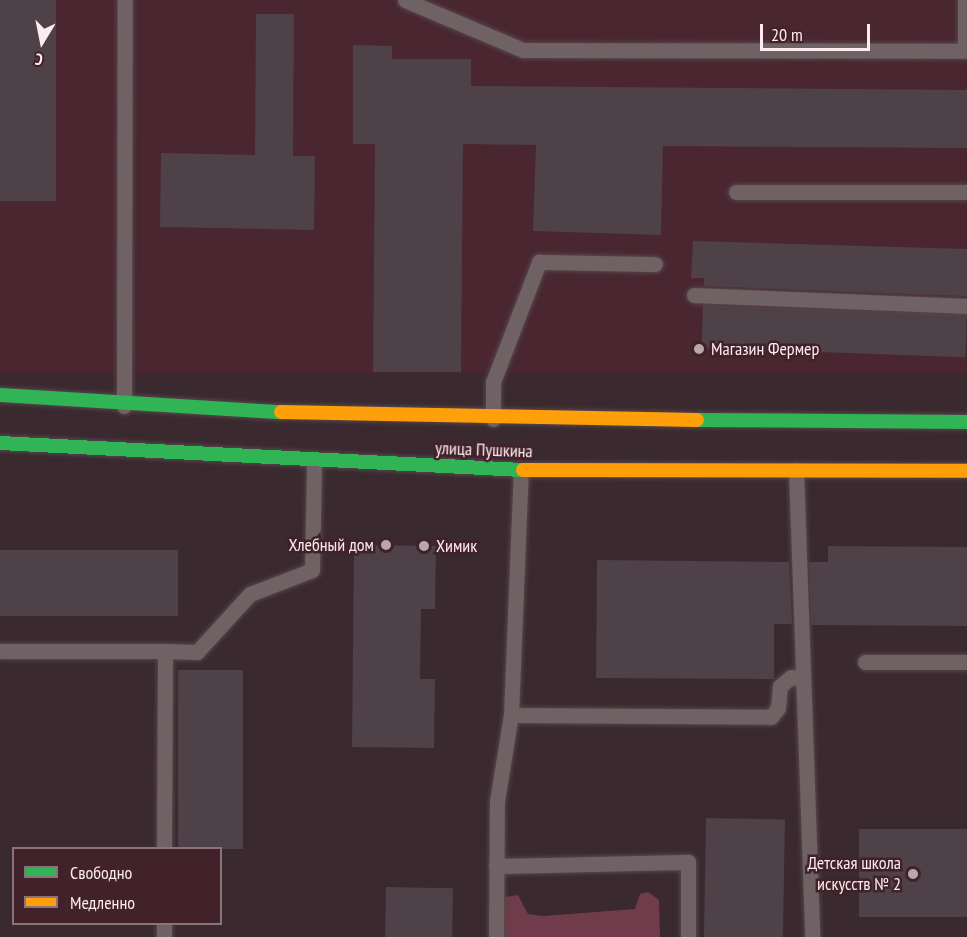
<!DOCTYPE html>
<meta charset="utf-8">
<style>
body{margin:0}
#map{position:relative;width:967px;height:937px;overflow:hidden;background:#3a292e;font-family:"PT Sans Narrow",sans-serif}
div>[style]{position:absolute}
[style*='--x']{left:calc(var(--x)*1px);top:calc(var(--y)*1px);width:calc(var(--w)*1px);rotate:calc(var(--a)*1deg)}
.built>*{inset:0;background:#4a2631;transform-origin:0 0}
.green>*{inset:0;background:#703b4b}
.building>*{inset:0;background:#4e4147;transform-origin:0 0}
.roads{filter:drop-shadow(0 0 2px #55464a) drop-shadow(0 0 2px #55464a)}
.lane>*{height:15px;margin:-7.5px;padding:0 7.5px;transform-origin:7.5px;border-radius:7.5px;background:#706165}
.fast>*{height:14px;margin:-7px;padding:0 7px;transform-origin:7px;border-radius:7px;background:#30b455}
.slow>*{height:14px;margin:-7px;padding:0 7px;transform-origin:7px;border-radius:7px;background:#ff9f0a}
.dots>*{width:16px;height:16px;translate:-50% -50%;box-sizing:border-box;border:3px solid #41222b;border-radius:50%}
span{translate:-50% -50%;white-space:nowrap;text-align:center;line-height:1.15;-webkit-text-stroke:5px #41222b;paint-order:stroke}
.poi-label{font-size:18px;color:#fdebef}
.left{translate:0 -50%;text-align:left}
.right{translate:-100% -50%;text-align:right}
.street-label{font-size:18px;color:#fdebef}
.legend{position:absolute;left:12px;top:847px;width:210px;height:78px;box-sizing:border-box;background:#41222b;border:2px solid #8c7279;margin:0;padding:8px 10px;list-style:none;font-size:18px;color:#fdebef}
.legend li{display:flex;align-items:center;gap:12px;height:30px}
.legend b{width:30px;border:2px solid #8c7279}
.north{position:absolute;left:12px;top:12px;width:60px;height:60px;-webkit-text-stroke:4px #41222b;paint-order:stroke;rotate:190deg;font-size:16px;font-weight:700;line-height:24px;text-align:center;color:#fdebef}
.north::after{content:'';display:block;margin:auto;width:21px;height:27px;background:#fdebef;clip-path:polygon(50% 0,100% 100%,50% 72%,0 100%)}
.scale{position:absolute;left:760px;top:24px;width:110px;height:27px;box-sizing:border-box;border:3px solid #fdebef;border-top:0;padding-left:8px;font-size:18px;line-height:21px;white-space:nowrap;color:#fdebef;-webkit-text-stroke:4px #41222b;paint-order:stroke}
</style>
<div id="map">
<div class="built">
<i style="left:0;top:0;width:967px;height:373px"></i>
</div>
<div class="green">
<i style="clip-path:polygon(648px 892px,659px 900px,660px 937px,502px 937px,505px 897px,518px 895px,528px 914px,543px 916px,635px 909px,640px 894px)"></i>
</div>
<div class="building">
<i style="left:0;top:0;width:56px;height:201px"></i>
<i style="clip-path:polygon(256px 14px,294px 14px,293px 156px,315px 156px,314px 230px,160px 227px,161px 153px,255px 155px)"></i>
<i style="clip-path:polygon(353px 45px,392px 46px,392px 59px,471px 59px,471px 86px,967px 90px,967px 148px,663px 146px,661px 235px,533px 231px,536px 145px,463px 144px,461px 372px,373px 372px,375px 144px,353px 144px)"></i>
<i style="clip-path:polygon(693px 241px,967px 249px,967px 296px,704px 286px,704px 278px,691px 278px)"></i>
<i style="left:703px;top:305px;width:264px;height:43px;rotate:2deg"></i>
<i style="clip-path:polygon(354px 545px,436px 546px,435px 609px,421px 609px,420px 679px,435px 679px,434px 748px,352px 747px)"></i>
<i style="clip-path:polygon(828px 546px,967px 547px,967px 626px,811px 625px,809px 562px,828px 562px)"></i>
<i style="left:0;top:550px;width:178px;height:66px"></i>
<i style="clip-path:polygon(597px 560px,789px 562px,792px 624px,774px 624px,774px 679px,596px 678px)"></i>
<i style="left:178px;top:670px;width:65px;height:179px"></i>
<i style="left:706px;top:818px;width:79px;height:119px;rotate:1deg"></i>
<i style="left:967px;top:829px;width:88px;height:108px;rotate:90deg"></i>
<i style="left:386px;top:887px;width:67px;height:50px;rotate:1deg"></i>
</div>
<div class="roads">
<div class="lane">
<i style="--x:405;--y:0;--w:128;--a:23"></i>
<i style="--x:523;--y:50;--w:444;--a:0.1"></i>
<i style="--x:965;--y:49;--w:49;--a:-90"></i>
<i style="--x:736;--y:192;--w:231;--a:0"></i>
<i style="--x:694;--y:295;--w:273;--a:2.3"></i>
<i style="--x:124;--y:406;--w:406;--a:-89.9"></i>
<i style="--x:493;--y:419;--w:37;--a:-90"></i>
<i style="--x:493;--y:382;--w:129;--a:-69"></i>
<i style="--x:539;--y:262;--w:116;--a:1"></i>
<i style="--x:796;--y:470;--w:467;--a:88"></i>
<i style="--x:0;--y:651;--w:165;--a:0"></i>
<i style="--x:865;--y:662;--w:102;--a:0"></i>
<i style="--x:511;--y:715;--w:260;--a:0.4"></i>
<i style="--x:771;--y:717;--w:11;--a:-52"></i>
<i style="--x:778;--y:708;--w:22;--a:-85"></i>
<i style="--x:780;--y:686;--w:14;--a:-39"></i>
<i style="--x:791;--y:677;--w:12;--a:5"></i>
<i style="--x:164;--y:848;--w:197;--a:-89.7"></i>
<i style="--x:165;--y:651;--w:32;--a:2"></i>
<i style="--x:197;--y:652;--w:79;--a:-47.6"></i>
<i style="--x:250;--y:594;--w:66;--a:-21.2"></i>
<i style="--x:312;--y:570;--w:107;--a:-88.9"></i>
<i style="--x:496;--y:866;--w:192;--a:-1.2"></i>
<i style="--x:688;--y:862;--w:75;--a:90"></i>
<i style="--x:164;--y:937;--w:13;--a:-90"></i>
<i style="--x:496;--y:937;--w:136;--a:-89.6"></i>
<i style="--x:497;--y:801;--w:87;--a:-80.8"></i>
<i style="--x:511;--y:715;--w:245;--a:-87.7"></i>
</div>
<div class="fast">
<i style="--x:0;--y:395;--w:282;--a:3.5"></i>
<i style="--x:697;--y:420;--w:270;--a:0.4"></i>
<i style="--x:0;--y:443;--w:524;--a:2.96"></i>
</div>
<div class="slow">
<i style="--x:281;--y:412;--w:416;--a:1.1"></i>
<i style="--x:523;--y:470;--w:444;--a:0.1"></i>
</div>
</div>
<div class="dots">
<i style="left:699px;top:349px;background:#b9a7ab"></i>
<i style="left:386px;top:545px;background:#b9a7ab"></i>
<i style="left:424px;top:546px;background:#b9a7ab"></i>
<i style="left:913px;top:874px;background:#b9a7ab"></i>
</div>
<div class="poi-label">
<span class="left" style="left:711px;top:349px">Магазин Фермер</span>
<span class="right" style="left:374px;top:545px">Хлебный дом</span>
<span class="left" style="left:436px;top:546px">Химик</span>
<span class="right" style="left:901px;top:874px">Детская школа<br>искусств № 2</span>
</div>
<div class="street-label">
<span style="left:484px;top:450px;rotate:2deg">улица Пушкина</span>
</div>
<ul class="legend">
<li><b style="height:8px;background:#30b455"></b>Свободно</li>
<li><b style="height:8px;background:#ff9f0a"></b>Медленно</li>
</ul>
<div class="north">С</div>
<div class="scale">20 m</div>
</div>
